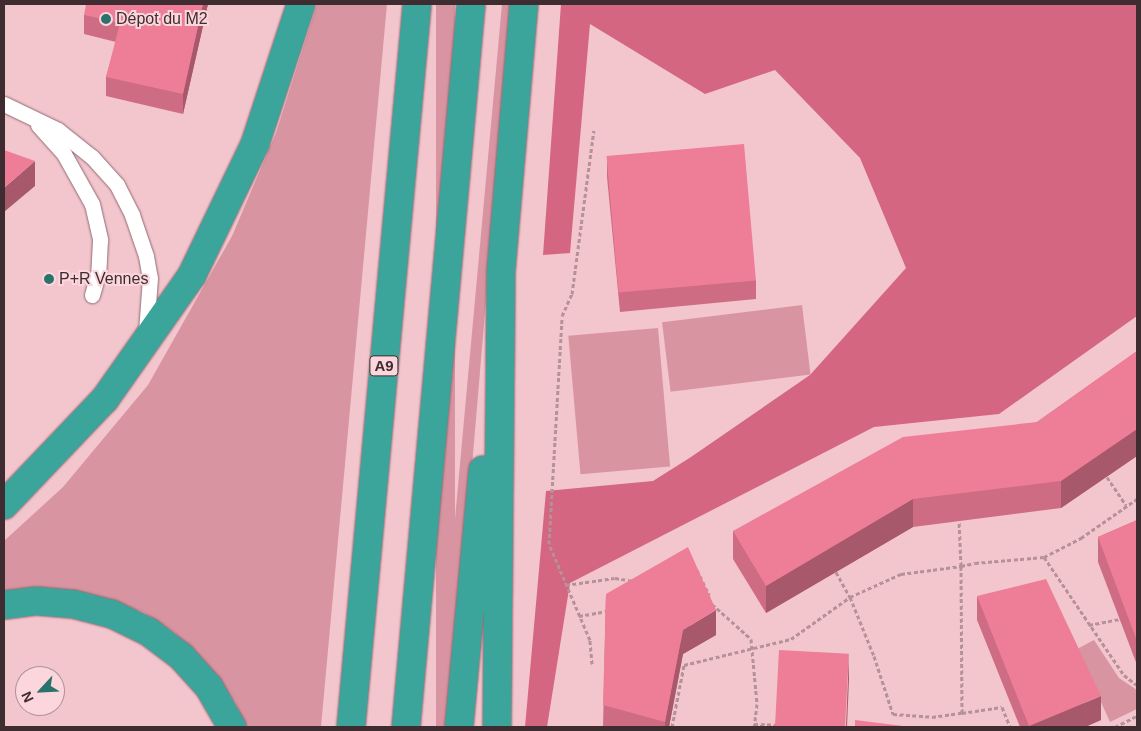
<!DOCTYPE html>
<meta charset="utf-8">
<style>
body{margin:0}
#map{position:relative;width:1141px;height:731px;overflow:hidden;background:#f3c6ce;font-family:Arial,sans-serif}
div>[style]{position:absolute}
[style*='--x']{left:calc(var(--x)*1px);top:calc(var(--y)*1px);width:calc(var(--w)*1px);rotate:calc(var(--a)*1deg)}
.green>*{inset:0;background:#d994a1;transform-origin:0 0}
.forest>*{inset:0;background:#d46681}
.path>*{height:3px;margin-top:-1.5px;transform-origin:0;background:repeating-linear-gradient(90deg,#b59198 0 4px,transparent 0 6.5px)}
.roads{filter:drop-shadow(0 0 1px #936a72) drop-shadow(0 0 1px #936a72)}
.lane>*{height:15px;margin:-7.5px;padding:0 7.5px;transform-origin:7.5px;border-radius:7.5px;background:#fff}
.highway>*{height:28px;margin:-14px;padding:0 14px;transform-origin:14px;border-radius:14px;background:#3ca59b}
.wall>*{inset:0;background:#cd6c83}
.shaded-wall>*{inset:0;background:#a7586a}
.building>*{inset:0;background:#ee7d98;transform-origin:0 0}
.dots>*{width:14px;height:14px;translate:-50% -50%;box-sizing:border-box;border:2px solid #fbd6dc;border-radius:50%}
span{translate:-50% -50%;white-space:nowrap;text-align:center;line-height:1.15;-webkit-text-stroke:4px #fbd6dc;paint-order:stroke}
.shield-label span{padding:1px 4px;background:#fbd6dc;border:1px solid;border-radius:4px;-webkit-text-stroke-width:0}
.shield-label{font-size:15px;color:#3e2c30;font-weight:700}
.poi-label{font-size:16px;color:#3e2c30}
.left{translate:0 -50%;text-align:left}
.frame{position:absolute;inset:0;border:5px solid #3e2c30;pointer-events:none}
.north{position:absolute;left:15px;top:666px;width:50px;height:50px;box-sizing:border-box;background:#fbd6dc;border:1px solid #af9297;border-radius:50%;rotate:245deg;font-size:14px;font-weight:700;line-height:20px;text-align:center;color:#3e2c30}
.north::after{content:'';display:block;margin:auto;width:18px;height:22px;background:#2a736c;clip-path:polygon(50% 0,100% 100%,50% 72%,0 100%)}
</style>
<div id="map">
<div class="green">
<i style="clip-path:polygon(317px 4px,387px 4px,321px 727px,246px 727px,235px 702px,216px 677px,175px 633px,143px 612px,110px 600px,4px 595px,4px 541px,63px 487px,148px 385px,232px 236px,276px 133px)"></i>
<i style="left:436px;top:4px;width:19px;height:726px"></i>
<i style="clip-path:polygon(502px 4px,511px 4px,450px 727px,436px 727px)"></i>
<i style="left:802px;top:305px;width:70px;height:141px;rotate:83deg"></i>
<i style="left:658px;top:328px;width:139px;height:90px;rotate:85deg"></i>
<i style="clip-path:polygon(1094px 640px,1119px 678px,1137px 690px,1137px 709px,1110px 722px,1077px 649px)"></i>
</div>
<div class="forest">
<i style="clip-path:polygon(561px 4px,1137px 4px,1137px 316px,999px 414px,874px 427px,570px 583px,547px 727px,525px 727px,546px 491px,653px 481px,691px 457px,810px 375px,906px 268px,860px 158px,775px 70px,705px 94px,590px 24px,570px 253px,543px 255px)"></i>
</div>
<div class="path">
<i style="--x:1107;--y:477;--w:34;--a:56"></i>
<i style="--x:1044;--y:557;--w:42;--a:-27.2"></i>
<i style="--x:1081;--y:538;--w:68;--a:-34.9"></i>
<i style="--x:697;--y:570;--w:28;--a:64"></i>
<i style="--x:836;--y:572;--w:29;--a:61"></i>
<i style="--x:850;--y:597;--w:56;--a:-24.3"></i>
<i style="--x:901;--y:574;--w:61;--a:-7.6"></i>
<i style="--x:961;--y:566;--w:45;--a:-92.5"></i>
<i style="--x:566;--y:585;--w:49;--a:-8.1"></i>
<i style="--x:615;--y:578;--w:20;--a:9"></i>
<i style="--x:712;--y:604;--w:52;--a:41.9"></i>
<i style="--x:751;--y:639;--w:65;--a:84.7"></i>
<i style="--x:757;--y:704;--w:23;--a:97"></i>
<i style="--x:579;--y:616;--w:29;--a:-10"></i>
<i style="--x:1089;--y:625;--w:32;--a:-11"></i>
<i style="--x:592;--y:664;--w:24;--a:-95"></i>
<i style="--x:590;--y:640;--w:104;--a:-113.1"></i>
<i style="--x:549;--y:544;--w:228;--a:-86.7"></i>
<i style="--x:562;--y:316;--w:24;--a:-66"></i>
<i style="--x:572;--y:294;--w:165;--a:-82.4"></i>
<i style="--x:962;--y:713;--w:40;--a:-8.5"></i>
<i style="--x:1002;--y:707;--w:22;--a:68"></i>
<i style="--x:754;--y:724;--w:24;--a:2"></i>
<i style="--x:672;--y:727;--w:63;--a:-79"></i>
<i style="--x:684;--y:665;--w:110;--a:-13.7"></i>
<i style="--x:791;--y:639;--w:72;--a:-35.4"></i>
<i style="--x:850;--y:597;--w:64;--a:67.9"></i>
<i style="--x:874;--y:656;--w:61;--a:71.9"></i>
<i style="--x:893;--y:714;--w:39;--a:4"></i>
<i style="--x:932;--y:717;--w:30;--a:-8"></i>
<i style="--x:962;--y:713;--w:147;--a:-90.4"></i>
<i style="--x:961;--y:566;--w:14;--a:-12"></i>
<i style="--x:975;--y:563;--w:69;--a:-5"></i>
<i style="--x:1044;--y:557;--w:143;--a:55.9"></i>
<i style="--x:1124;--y:675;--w:16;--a:38"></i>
<i style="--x:1115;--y:727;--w:25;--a:-27"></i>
</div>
<div class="roads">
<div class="lane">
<i style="--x:4;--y:104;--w:60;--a:25.7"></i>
<i style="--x:58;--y:130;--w:43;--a:38.5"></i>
<i style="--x:92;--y:157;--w:38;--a:48"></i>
<i style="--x:117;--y:185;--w:34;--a:63"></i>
<i style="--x:132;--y:215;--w:43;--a:71.1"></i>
<i style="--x:146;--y:256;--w:22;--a:80"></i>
<i style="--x:150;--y:278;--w:53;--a:94.3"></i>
<i style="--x:38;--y:125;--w:39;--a:48"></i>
<i style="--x:64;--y:154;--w:57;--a:60.8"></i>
<i style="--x:92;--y:204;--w:37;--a:77"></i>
<i style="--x:100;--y:240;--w:34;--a:93"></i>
<i style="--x:98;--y:274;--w:22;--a:106"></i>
</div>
<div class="highway">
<i style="--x:4;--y:505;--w:146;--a:-46.4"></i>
<i style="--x:105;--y:399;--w:151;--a:-54.9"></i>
<i style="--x:192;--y:275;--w:145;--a:-64.3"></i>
<i style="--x:255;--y:144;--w:147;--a:-71.8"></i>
<i style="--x:4;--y:605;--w:33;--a:-7"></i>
<i style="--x:37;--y:601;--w:36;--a:5"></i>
<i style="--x:73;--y:604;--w:40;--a:14.4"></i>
<i style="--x:112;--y:614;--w:41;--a:25.9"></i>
<i style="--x:149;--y:632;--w:40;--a:37"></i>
<i style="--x:181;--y:656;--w:42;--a:47.9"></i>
<i style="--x:209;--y:687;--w:46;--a:60.1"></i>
<i style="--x:351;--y:727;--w:726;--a:-84.78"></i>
<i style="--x:406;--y:727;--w:726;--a:-84.86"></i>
<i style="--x:459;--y:727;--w:258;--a:-84.7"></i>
<i style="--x:497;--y:727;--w:456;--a:-89.5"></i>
<i style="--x:501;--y:271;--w:268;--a:-85.1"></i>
</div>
</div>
<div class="wall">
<i style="clip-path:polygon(208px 4px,183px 114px,106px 96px,106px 77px,116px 42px,84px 34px,84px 15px)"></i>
<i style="clip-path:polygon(607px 157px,756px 280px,756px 299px,620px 312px,607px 177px)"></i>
<i style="clip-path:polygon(1137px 351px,1137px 456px,1061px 508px,913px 527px,766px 613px,733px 559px,733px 531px,1037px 422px)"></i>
<i style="clip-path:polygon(1137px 520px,1137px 665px,1098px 562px,1098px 537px)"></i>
<i style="clip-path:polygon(606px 594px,716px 635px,683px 654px,669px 727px,603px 727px)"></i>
<i style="clip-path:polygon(977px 596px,1101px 720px,1085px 727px,1020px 727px,977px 620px)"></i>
</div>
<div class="shaded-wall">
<i style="clip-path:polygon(203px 4px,208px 4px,183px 114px,183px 94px)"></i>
<i style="clip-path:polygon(35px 161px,35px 186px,4px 212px,4px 188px)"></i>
<i style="clip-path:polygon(1137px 429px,1137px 456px,1061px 508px,1061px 481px)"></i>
<i style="clip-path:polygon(913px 499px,913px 527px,766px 613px,766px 586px)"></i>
<i style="clip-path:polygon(716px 610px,716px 635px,683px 654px,669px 727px,665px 727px,665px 722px,683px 630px)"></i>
<i style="clip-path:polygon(849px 654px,849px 679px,847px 727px,846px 727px)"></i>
<i style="clip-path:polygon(1101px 696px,1101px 720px,1085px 727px,1029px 727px,1029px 726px)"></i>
</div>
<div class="building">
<i style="clip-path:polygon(86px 4px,203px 4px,183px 94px,106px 77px,120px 23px,84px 15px)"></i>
<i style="left:744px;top:144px;width:137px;height:138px;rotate:85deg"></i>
<i style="clip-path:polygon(4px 150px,35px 161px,4px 188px)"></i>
<i style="clip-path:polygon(1137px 351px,1137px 429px,1061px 481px,913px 499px,766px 586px,733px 531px,903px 437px,1037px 422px)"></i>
<i style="clip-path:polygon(1137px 520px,1137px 641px,1098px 537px)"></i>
<i style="clip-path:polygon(688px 547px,716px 610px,683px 630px,665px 722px,603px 705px,606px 594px)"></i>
<i style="clip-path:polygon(1046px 579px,1101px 696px,1029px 726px,977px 596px)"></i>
<i style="left:779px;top:650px;width:70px;height:77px;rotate:3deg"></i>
<i style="clip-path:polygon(855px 720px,911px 727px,855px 727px)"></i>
</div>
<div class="dots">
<i style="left:106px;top:19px;background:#2a736c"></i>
<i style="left:49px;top:279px;background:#2a736c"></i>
</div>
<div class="shield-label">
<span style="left:384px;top:366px">A9</span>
</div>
<div class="poi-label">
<span class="left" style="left:116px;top:19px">Dépot du M2</span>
<span class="left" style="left:59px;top:279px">P+R Vennes</span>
</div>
<div class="frame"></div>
<div class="north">N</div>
</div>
